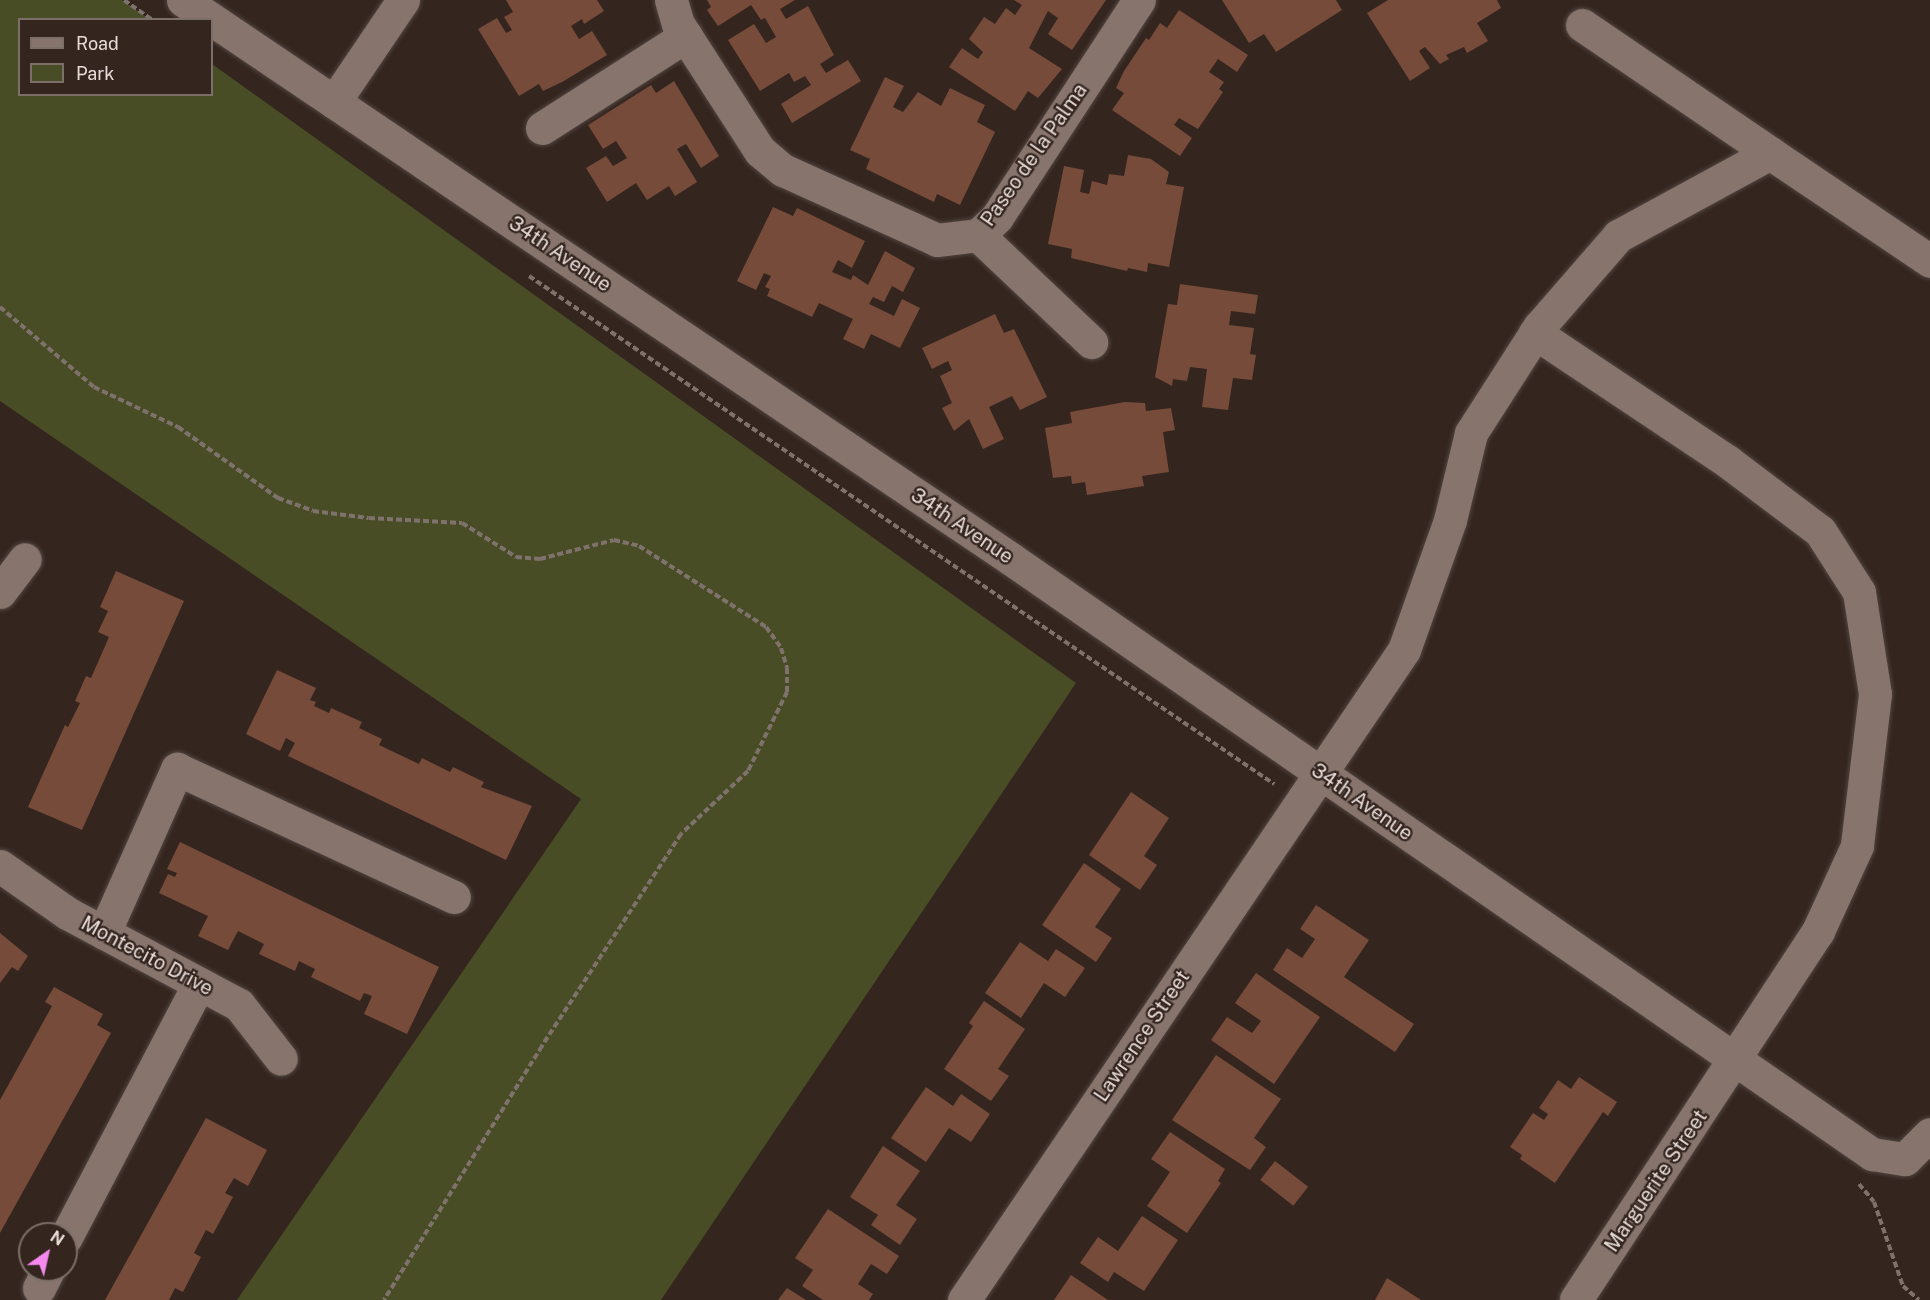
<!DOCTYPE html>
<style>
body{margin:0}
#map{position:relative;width:1930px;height:1300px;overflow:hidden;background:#34251f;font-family:"Public Sans",sans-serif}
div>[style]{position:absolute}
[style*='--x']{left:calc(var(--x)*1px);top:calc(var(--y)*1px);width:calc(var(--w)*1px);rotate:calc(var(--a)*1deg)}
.green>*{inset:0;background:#484d26}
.building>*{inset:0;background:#764b3a;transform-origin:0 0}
.path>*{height:4px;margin-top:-2px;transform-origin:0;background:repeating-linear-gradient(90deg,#7f726d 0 6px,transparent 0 9px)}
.roads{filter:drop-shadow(0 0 2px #51443f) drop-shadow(0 0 2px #51443f)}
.minor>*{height:33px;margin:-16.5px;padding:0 16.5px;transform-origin:16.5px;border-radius:16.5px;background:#86746d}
span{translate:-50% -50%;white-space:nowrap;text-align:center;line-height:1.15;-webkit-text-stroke:4.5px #34251f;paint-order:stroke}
.street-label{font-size:20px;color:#e7dcd8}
.legend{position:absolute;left:18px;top:18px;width:195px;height:78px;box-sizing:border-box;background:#34251f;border:2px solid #7c6e69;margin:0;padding:8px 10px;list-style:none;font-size:18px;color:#e7dcd8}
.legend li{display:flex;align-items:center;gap:12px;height:30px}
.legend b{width:30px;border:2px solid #7c6e69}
.north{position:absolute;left:18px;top:1222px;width:60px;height:60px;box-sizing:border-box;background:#34251f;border:2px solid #7c6e69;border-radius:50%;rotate:34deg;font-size:16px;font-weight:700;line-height:24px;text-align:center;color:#e7dcd8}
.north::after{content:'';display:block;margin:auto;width:21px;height:27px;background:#f589ee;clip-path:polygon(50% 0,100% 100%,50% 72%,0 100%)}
</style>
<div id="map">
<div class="green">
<i style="clip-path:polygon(0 0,122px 0,149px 19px,20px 20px,20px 94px,212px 94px,212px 64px,1076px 683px,661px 1300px,237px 1300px,581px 799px,0 401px)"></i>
</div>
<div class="building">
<i style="clip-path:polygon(506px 0,597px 0,604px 11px,584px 24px,582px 19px,571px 26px,579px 39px,592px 31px,607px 55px,562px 82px,543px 91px,539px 84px,519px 96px,478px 29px,497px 18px,506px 33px,512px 30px,504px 17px,513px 12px)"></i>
<i style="clip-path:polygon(707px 0,795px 0,780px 9px,786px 19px,808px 6px,834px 55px,820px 64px,826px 73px,848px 60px,861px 81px,792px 123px,781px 104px,811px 85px,805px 76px,794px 82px,789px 73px,760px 91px,728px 40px,754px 24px,766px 43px,776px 37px,765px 18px,761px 20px,751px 5px,718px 26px,707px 10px,711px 7px)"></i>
<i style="clip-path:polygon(1014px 0,1106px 0,1072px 50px,1048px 34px,1058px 18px,1048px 11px,1029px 48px,1062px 69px,1038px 98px,1028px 91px,1015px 111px,949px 67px,962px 48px,978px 59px,983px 52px,969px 39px,984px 17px,995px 24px,1006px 8px,1015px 15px,1022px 5px)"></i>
<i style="clip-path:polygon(1222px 0,1336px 0,1342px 10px,1276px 52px,1264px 34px,1249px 43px)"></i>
<i style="clip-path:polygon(1388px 0,1497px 0,1501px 8px,1477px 23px,1488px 41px,1467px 53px,1464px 47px,1446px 55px,1449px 59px,1440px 64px,1425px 47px,1419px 51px,1430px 68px,1410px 81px,1367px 13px)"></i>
<i style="clip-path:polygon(1179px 10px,1248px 55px,1237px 72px,1218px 59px,1209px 72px,1224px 82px,1219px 89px,1223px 92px,1198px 129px,1179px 118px,1174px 125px,1192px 138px,1180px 156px,1112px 110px,1124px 93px,1116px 88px,1124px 71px,1146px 38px,1149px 40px,1160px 23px,1167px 28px)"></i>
<i style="clip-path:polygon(885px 77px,904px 86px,893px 107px,903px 112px,918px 92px,941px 106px,950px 88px,985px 105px,977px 122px,995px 132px,960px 205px,937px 194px,934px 202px,866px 169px,870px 159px,850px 150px)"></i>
<i style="clip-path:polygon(674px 81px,719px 156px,701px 168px,686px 144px,677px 149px,697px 182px,675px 196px,669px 186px,647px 200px,636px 183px,607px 202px,586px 168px,606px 156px,613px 166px,627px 158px,616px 141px,603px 149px,588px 125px,651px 85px,656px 93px)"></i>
<i style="clip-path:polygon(1128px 155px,1151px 159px,1169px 172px,1166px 184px,1184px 187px,1169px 267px,1148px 263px,1147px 272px,1128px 268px,1127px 271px,1071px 258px,1072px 249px,1048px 244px,1064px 166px,1084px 170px,1080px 192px,1089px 194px,1092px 181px,1107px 185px,1109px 174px,1124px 176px)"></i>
<i style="clip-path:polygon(773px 207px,793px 216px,797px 208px,865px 241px,852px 268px,838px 260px,832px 272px,851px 280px,853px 275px,868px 285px,885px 251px,915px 268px,903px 292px,892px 286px,884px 302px,873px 297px,869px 304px,894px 316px,902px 299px,920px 308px,900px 348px,871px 334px,864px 349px,843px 339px,853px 319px,819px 303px,812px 317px,767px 296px,770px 289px,765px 287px,771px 276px,764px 273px,756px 290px,737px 281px)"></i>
<i style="clip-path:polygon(1180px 284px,1258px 295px,1255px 314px,1231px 311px,1229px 325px,1254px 328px,1250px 354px,1256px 355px,1252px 380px,1233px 378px,1228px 410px,1202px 407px,1207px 369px,1190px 367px,1187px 381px,1173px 379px,1172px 386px,1155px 377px,1168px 304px,1177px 305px)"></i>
<i style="clip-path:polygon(995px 314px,1004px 333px,1014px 329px,1047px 397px,1020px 410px,1012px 396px,989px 407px,1004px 439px,983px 449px,969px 419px,954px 431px,942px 408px,952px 403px,940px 376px,952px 370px,948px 361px,932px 369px,922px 348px)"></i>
<i style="clip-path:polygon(1125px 402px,1145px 403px,1146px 411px,1171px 408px,1175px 430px,1163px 432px,1169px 472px,1142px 476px,1144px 486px,1087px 495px,1085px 482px,1072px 484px,1071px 476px,1053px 478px,1045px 428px,1072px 423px,1070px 412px)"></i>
<i style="clip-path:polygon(116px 571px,184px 601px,82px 830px,28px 807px,65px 725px,68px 727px,80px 703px,75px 701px,86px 676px,91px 678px,109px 637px,98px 632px,108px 611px,100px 607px)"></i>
<i style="clip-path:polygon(277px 670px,316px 688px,310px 700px,316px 702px,314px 706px,329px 713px,331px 708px,362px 722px,359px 728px,382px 739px,379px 745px,419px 764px,422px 758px,450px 772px,453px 767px,484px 782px,481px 787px,532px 806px,506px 860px,288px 756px,295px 743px,286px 738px,280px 751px,246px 734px)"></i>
<i style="clip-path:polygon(1131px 792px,1169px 818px,1144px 856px,1157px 865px,1140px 890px,1089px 855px)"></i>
<i style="clip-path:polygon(180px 842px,439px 967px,407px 1034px,364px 1014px,372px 996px,364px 993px,360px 1001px,311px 977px,315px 969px,299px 961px,295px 971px,259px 954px,264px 944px,238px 931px,228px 950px,198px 936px,208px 916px,159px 893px,168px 874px,175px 877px,177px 873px,167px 869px)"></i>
<i style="clip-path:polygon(1084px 863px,1121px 889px,1095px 927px,1112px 938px,1096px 962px,1042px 925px)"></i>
<i style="clip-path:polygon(1316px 905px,1369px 940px,1344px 977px,1414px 1024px,1395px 1052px,1273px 970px,1287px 948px,1302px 958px,1315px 939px,1300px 929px)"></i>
<i style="clip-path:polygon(0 933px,28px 956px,18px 971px,12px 967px,0 983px)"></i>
<i style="clip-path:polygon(1020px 942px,1048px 961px,1056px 949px,1085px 968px,1065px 997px,1044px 983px,1021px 1018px,985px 993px)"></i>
<i style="clip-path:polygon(1256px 973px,1320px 1017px,1274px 1084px,1211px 1040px,1227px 1017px,1252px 1033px,1261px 1021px,1235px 1003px)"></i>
<i style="clip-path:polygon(54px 987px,103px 1014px,97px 1025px,111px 1033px,0 1233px,0 1100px,52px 1006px,45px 1002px)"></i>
<i style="clip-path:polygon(984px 1001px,1025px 1029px,998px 1069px,1009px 1076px,991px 1101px,944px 1069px,973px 1026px,969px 1023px)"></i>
<i style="clip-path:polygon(1216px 1055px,1281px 1099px,1254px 1138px,1266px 1147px,1250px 1170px,1172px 1120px)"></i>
<i style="clip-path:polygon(1579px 1077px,1617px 1102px,1608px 1116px,1603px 1112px,1555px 1183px,1520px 1159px,1522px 1155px,1510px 1147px,1533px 1113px,1544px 1120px,1548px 1114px,1539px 1108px,1558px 1080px,1571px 1089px)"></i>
<i style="clip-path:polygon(926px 1087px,953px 1106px,961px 1094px,990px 1114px,971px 1142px,949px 1128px,926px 1162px,891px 1138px)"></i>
<i style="clip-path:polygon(206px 1118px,267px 1150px,248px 1186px,234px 1178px,225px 1193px,233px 1197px,213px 1234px,206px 1230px,194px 1253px,201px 1257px,183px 1292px,175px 1288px,169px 1300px,105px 1300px)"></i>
<i style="clip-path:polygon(1170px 1132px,1225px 1169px,1218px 1181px,1221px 1183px,1187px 1233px,1147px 1206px,1170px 1172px,1151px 1159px)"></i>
<i style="clip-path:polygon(883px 1146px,920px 1171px,896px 1205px,917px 1219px,900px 1245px,871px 1225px,878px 1215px,850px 1197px)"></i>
<i style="left:1275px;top:1161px;width:42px;height:24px;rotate:38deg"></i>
<i style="clip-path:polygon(828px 1209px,899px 1256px,887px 1274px,871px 1264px,858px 1284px,873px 1294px,869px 1300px,823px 1300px,802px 1286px,813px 1270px,795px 1258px)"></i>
<i style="clip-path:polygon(1142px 1216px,1178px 1240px,1144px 1291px,1114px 1272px,1108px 1282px,1080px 1263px,1098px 1237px,1118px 1251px)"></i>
<i style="clip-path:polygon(1071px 1275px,1108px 1300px,1054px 1300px)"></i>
<i style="clip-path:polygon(1387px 1278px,1421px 1300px,1375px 1300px)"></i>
<i style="clip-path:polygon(787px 1288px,806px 1300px,778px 1300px)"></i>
</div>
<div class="path">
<i style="--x:124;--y:0;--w:35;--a:35"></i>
<i style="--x:529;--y:276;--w:902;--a:34.29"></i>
<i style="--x:0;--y:307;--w:123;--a:40.4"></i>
<i style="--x:94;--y:387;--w:93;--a:25.5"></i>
<i style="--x:178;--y:427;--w:123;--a:35.4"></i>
<i style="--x:278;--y:498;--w:37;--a:20"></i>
<i style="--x:313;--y:511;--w:56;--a:7.1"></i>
<i style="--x:369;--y:518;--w:93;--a:3.1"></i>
<i style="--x:462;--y:523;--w:64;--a:32.2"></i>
<i style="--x:516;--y:557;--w:24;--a:5"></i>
<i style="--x:540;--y:559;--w:76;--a:-14.4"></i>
<i style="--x:614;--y:540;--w:26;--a:13"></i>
<i style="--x:639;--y:546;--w:151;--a:32.5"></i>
<i style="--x:766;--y:627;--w:26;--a:54"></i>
<i style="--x:781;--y:648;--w:21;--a:73"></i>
<i style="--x:787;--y:668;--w:24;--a:90"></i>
<i style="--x:787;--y:692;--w:88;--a:116.3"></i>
<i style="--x:748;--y:771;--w:92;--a:136.8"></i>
<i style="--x:681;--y:834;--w:254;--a:123.3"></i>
<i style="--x:542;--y:1046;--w:299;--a:121.9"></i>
<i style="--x:1859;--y:1184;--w:23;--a:50"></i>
<i style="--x:1874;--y:1202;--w:89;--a:71"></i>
<i style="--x:1903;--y:1286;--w:21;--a:41"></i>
</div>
<div class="roads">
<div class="minor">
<i style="--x:183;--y:0;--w:999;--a:34.02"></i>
<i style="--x:1011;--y:559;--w:1047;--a:34.65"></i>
<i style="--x:1872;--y:1154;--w:33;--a:9"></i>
<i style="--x:1905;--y:1159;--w:35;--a:-45"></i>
<i style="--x:671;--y:0;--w:25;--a:74"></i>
<i style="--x:678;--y:24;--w:151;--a:57.2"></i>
<i style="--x:760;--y:151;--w:30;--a:40"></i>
<i style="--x:783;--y:170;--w:169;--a:24.4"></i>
<i style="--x:937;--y:240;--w:41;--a:-7"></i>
<i style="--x:978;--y:235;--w:26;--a:-43"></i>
<i style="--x:997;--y:217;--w:259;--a:-56.8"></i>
<i style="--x:1582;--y:25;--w:227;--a:34.2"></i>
<i style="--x:334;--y:102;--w:123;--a:-55.9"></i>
<i style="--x:542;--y:128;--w:171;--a:-32.6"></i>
<i style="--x:978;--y:235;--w:156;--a:43.4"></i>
<i style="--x:1535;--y:333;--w:231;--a:33.7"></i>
<i style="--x:1727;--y:461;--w:116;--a:37"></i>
<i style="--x:1820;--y:531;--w:72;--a:57.4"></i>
<i style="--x:1859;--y:592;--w:103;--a:81.1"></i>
<i style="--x:1875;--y:694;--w:153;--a:96.8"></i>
<i style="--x:1857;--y:846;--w:94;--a:114.6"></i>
<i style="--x:1818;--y:931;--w:441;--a:123.3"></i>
<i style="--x:0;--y:592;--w:41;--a:-52.9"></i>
<i style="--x:0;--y:866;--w:82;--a:35"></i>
<i style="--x:67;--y:913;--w:195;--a:28.1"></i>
<i style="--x:239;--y:1005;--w:68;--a:52.1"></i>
<i style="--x:104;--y:933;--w:180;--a:-66"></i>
<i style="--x:177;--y:769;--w:305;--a:24.8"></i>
<i style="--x:66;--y:1237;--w:286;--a:-62.3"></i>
<i style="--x:39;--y:1288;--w:20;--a:-63"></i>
<i style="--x:964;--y:1300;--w:785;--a:-55.91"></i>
<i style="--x:1404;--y:650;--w:138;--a:-70.5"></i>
<i style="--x:1450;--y:520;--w:89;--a:-76.4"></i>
<i style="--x:1471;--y:433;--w:126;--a:-57.3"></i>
<i style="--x:1539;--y:327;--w:121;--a:-49"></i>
<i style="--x:1618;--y:236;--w:173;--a:-28.6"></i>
<i style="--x:1770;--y:153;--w:193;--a:34"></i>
</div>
</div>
<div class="street-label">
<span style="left:1034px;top:155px;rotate:-55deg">Paseo de la Palma</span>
<span style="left:560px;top:254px;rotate:34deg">34th Avenue</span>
<span style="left:962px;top:526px;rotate:34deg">34th Avenue</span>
<span style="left:1362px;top:802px;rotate:35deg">34th Avenue</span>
<span style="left:147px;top:956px;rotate:28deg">Montecito Drive</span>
<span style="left:1142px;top:1036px;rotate:-56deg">Lawrence Street</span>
<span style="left:1656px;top:1181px;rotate:-56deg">Marguerite Street</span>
</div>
<ul class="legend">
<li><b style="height:8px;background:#86746d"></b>Road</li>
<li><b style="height:16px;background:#484d26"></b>Park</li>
</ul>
<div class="north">N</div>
</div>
